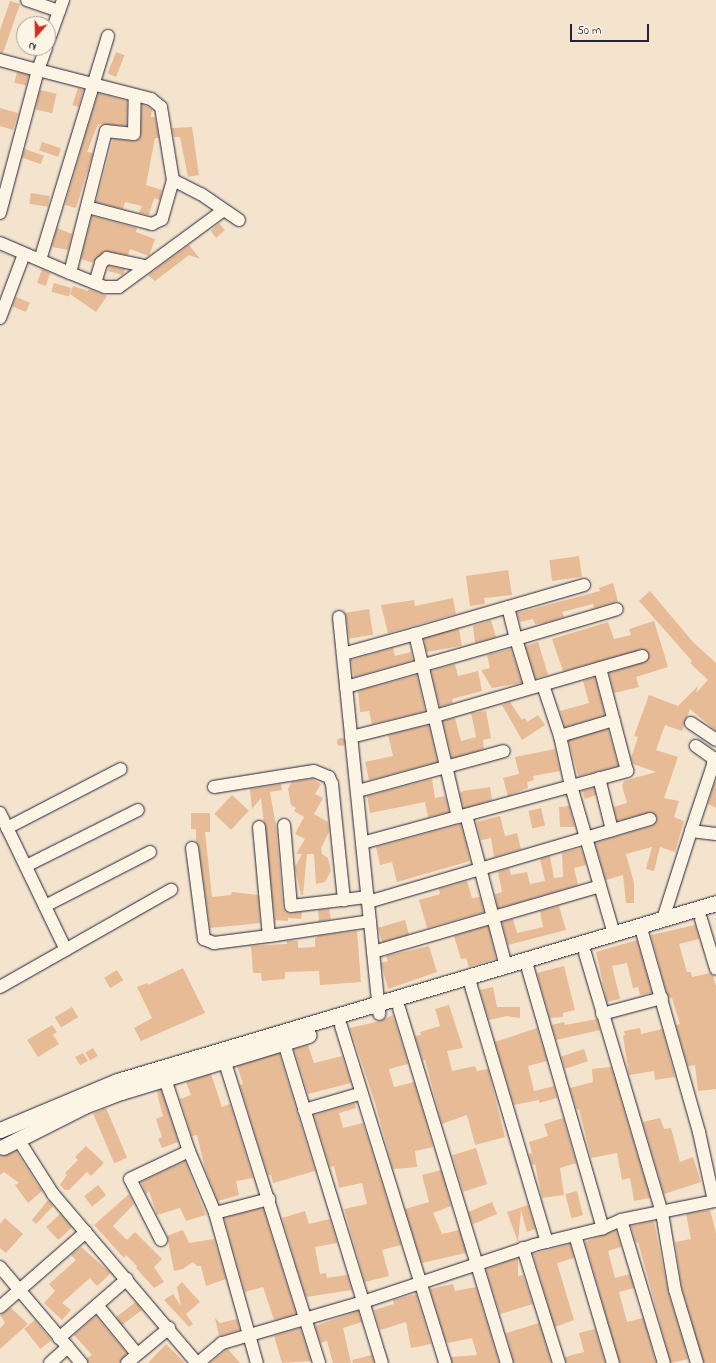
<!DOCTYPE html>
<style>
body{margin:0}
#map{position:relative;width:716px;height:1363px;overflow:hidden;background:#f5e4cd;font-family:"Indie Flower",sans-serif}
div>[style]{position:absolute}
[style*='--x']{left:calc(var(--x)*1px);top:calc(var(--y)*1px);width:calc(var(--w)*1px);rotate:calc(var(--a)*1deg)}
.building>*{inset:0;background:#e6bb96;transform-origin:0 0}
.round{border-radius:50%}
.roads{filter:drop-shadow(0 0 1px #22223b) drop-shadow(0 0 1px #22223b)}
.minor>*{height:12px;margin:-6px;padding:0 6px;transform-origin:6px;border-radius:6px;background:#fcf5e5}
.major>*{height:15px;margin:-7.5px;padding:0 7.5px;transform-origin:7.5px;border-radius:7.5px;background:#fcf5e5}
span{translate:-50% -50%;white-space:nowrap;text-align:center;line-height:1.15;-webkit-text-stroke:3px #fcf5e5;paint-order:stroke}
.north{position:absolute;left:16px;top:16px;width:40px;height:40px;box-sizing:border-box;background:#fcf5e5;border:1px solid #a5a1a1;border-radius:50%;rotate:200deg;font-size:11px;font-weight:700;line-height:16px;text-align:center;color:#22223b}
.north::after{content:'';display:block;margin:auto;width:14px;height:18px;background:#c8321e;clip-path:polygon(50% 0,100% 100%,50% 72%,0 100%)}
.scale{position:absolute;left:570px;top:24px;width:79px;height:18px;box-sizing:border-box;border:2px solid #22223b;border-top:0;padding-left:5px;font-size:12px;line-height:14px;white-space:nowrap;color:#22223b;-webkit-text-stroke:3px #fcf5e5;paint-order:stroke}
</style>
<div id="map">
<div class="building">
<i style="clip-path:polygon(10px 1px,20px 4px,3px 53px,0 53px,0 30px)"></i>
<i style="left:116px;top:52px;width:9px;height:23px;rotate:21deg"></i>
<i style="left:17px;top:72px;width:12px;height:11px;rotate:14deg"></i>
<i style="left:78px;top:88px;width:6px;height:18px;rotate:18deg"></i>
<i style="left:40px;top:90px;width:17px;height:20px;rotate:13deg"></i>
<i style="clip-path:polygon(98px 93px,127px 101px,127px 126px,98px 124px,87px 152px,93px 153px,76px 208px,65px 205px)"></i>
<i style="clip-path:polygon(142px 104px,152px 109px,151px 117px,155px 117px,159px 138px,155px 138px,146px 185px,162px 190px,160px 200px,154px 198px,149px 215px,139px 213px,142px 206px,125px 202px,123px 209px,96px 202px,113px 139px,134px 141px,140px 138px)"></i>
<i style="clip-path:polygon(0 108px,18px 113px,13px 130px,0 126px)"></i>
<i style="clip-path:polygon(192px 127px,199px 175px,188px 177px,180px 137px,174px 137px,172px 128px)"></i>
<i style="left:42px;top:142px;width:20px;height:9px;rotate:18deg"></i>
<i style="left:25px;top:149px;width:20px;height:9px;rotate:20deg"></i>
<i style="left:31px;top:193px;width:19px;height:11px;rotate:9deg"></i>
<i style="clip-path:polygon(92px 216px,137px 228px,136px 232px,155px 239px,149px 256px,130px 249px,128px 255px,105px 251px,93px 263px,81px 259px)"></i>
<i style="clip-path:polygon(219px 223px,225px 230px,216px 238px,211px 231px)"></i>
<i style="clip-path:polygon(57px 228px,72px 234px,68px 250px,52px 247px)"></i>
<i style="clip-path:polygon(189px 245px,200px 259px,189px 255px,155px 281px,148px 275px)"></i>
<i style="clip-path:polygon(109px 266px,125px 269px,123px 275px,108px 271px)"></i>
<i style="clip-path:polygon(42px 269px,50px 273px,46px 286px,37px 283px)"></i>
<i style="left:54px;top:283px;width:18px;height:9px;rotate:16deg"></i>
<i style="clip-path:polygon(73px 286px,88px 291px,89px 289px,107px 296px,96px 312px,70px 294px)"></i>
<i style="left:16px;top:297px;width:15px;height:10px;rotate:23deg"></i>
<i style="left:579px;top:556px;width:21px;height:30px;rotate:82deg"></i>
<i style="clip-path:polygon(508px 570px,512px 595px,484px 598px,485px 604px,470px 606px,466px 576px)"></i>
<i style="clip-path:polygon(613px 583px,618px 601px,594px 608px,593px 604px,562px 612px,564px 617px,544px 623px,535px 624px,533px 619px,520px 622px,517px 613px,600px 591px,599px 588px)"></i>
<i style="clip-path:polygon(650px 591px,693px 642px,716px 663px,716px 731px,690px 709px,682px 731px,665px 725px,656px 750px,678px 757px,664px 798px,679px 801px,674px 817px,684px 821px,675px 852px,660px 847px,654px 871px,646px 869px,652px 847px,626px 854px,634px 883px,634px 903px,626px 903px,623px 875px,606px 880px,595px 843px,652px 826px,657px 821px,657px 817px,651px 812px,617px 821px,614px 807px,627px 803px,622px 786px,624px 781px,656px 772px,633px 764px,631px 758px,638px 737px,634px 736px,649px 695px,678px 706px,698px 686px,696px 693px,708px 680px,690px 663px,692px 661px,639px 601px)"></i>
<i style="clip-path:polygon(453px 598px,456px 614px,388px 633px,381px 605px,414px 600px,415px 606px)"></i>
<i style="left:369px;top:609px;width:26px;height:24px;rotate:81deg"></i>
<i style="clip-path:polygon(491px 620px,496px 637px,475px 643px,473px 626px)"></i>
<i style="clip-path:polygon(654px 621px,668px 667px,636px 677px,639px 687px,614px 693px,609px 673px,647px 661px,649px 654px,643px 649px,563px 671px,552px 639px,608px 622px,614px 639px,631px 635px,629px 629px)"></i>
<i style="left:459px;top:629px;width:17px;height:36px;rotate:80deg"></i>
<i style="left:538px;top:642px;width:34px;height:13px;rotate:73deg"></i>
<i style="clip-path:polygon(393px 648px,395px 656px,411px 652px,413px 660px,354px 677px,351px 660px)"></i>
<i style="clip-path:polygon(511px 649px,522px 683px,492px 688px,481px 670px,490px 668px,487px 655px)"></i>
<i style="clip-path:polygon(455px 664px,458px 676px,478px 671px,482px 691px,452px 699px,453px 703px,440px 707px,431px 671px)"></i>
<i style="clip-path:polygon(417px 675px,425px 711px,372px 724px,369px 711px,360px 712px,358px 691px)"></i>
<i style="clip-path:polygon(595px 677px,605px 715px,565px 727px,560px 711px,589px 703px,583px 681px)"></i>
<i style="clip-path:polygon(510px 702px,522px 720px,525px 718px,527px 722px,538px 715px,545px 725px,522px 740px,502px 705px)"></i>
<i style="clip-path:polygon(486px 711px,491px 738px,483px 740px,484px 749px,452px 758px,443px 721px,455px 718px,461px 741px,476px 737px,471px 713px)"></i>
<i style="clip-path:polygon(429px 725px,437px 762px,369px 780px,365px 762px,393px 756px,388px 735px)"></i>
<i style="left:608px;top:729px;width:38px;height:41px;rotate:75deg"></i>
<i class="round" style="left:337px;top:738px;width:8px;height:8px"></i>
<i style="clip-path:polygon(555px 749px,560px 771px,533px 776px,534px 780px,527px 782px,528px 788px,508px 796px,503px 778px,519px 774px,515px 757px)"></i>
<i style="clip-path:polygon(312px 779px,321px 784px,315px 794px,323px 798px,314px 814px,328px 822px,329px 832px,321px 848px,322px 854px,328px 858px,331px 871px,325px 882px,316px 884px,314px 854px,307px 854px,303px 895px,301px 895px,295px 867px,302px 854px,296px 854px,305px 839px,295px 834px,304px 817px,294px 811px,296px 808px,291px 805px,288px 789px,292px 782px)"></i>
<i style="clip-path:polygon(432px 779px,435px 798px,445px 796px,449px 812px,428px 817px,425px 802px,370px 813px,367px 796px)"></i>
<i style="clip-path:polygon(715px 781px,716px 782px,716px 808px,708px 804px)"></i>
<i style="clip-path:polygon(281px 784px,282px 790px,270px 792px,276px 826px,283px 908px,288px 913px,302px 912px,301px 919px,288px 918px,288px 921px,275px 920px,261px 798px,252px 809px,250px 789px)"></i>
<i style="clip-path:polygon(490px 787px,492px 800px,464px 808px,460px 793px,463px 791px)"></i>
<i style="clip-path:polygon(594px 788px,596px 795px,585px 799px,582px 791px)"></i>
<i style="left:232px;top:795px;width:23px;height:26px;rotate:43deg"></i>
<i style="clip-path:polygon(569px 806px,575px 827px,560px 827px,559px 807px)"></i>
<i style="left:541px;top:808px;width:18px;height:13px;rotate:77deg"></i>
<i style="clip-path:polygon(191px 813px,210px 813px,210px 832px,205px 832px,212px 897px,231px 895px,232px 892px,258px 895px,260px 923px,210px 928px,199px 847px,196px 842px,196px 829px,191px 829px)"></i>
<i style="clip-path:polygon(500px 816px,505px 836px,517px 833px,521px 849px,494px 857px,491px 838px,481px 840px,476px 822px)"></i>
<i style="clip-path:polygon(461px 824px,470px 861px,397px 882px,392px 862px,380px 865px,376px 847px)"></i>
<i style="clip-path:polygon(581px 848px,586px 865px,574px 868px,578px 885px,498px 908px,495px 894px,502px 892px,498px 872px,509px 868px,511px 875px,527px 872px,530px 884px,545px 881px,540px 859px,550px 856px,554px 878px,563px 877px,562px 853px)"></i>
<i style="clip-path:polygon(467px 881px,472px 898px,480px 897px,484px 912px,427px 928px,419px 900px,440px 894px,439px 889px)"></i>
<i style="clip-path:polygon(559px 906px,566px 930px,508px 945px,502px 922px,513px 919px,517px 933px,543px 927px,540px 911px)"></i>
<i style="clip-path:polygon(329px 909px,331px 919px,315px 922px,319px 921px,318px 910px)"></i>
<i style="left:405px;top:920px;width:15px;height:28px;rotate:74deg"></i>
<i style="clip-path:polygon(695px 925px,699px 939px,679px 944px,687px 972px,691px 972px,692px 977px,710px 973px,713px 976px,716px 986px,716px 1089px,698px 1091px,695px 1065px,688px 1066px,676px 1025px,680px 1024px,672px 998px,669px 998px,666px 990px,651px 935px)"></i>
<i style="clip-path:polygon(488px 926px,496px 959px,469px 967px,466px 958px,461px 959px,454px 936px)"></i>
<i style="clip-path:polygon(357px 931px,361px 982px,320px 985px,319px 971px,285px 972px,285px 979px,262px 981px,261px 973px,253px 973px,251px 946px,287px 944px,287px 941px,298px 941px,298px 948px,315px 947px,315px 939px,318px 936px)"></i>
<i style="clip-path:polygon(637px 940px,652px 993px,640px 995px,638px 987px,633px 988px,627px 963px,612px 966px,620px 999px,607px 1002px,596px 952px)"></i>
<i style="clip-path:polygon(429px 946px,437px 972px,388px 989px,381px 963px,388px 961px,386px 956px)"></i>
<i style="clip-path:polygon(564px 966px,575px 1010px,563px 1013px,563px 1017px,550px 1018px,537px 973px)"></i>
<i style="clip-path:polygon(183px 968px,205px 1013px,141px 1041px,134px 1028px,152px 1018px,137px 987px,147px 983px,148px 985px)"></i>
<i style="left:117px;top:970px;width:12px;height:15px;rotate:59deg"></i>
<i style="clip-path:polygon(493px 987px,497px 1007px,520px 1007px,520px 1018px,507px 1016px,489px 1020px,480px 990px)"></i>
<i style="clip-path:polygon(449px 1005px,463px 1048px,447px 1051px,452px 1071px,475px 1066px,477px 1071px,488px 1069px,505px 1137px,475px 1145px,467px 1115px,442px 1124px,425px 1060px,423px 1060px,415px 1036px,421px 1035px,420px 1032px,440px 1026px,435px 1009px)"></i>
<i style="left:72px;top:1007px;width:12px;height:20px;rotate:59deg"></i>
<i style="clip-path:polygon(393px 1015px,408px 1064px,389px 1069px,394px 1087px,414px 1082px,433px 1147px,415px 1151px,417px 1167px,393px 1169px,375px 1103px,350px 1028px,380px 1021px)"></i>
<i style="clip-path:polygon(597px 1019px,600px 1030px,556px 1040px,552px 1025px,564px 1022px,565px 1025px)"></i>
<i style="clip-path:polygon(52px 1025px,57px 1032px,53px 1035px,59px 1044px,38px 1057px,27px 1040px)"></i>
<i style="clip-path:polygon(537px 1028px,547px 1061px,528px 1066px,534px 1091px,554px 1086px,557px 1098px,539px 1103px,539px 1100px,514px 1105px,495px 1042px)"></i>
<i style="clip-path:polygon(640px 1028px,641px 1034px,662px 1029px,675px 1077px,655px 1080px,654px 1071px,629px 1075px,623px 1036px,625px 1035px,624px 1031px)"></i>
<i style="clip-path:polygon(308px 1045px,314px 1063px,342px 1056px,351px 1083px,308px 1094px,294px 1049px)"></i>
<i style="left:93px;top:1048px;width:9px;height:9px;rotate:58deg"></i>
<i style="left:584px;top:1049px;width:13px;height:24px;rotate:72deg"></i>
<i style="clip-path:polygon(83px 1053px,88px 1061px,80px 1065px,75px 1057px)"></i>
<i style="clip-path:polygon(279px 1053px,315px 1171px,273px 1183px,271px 1175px,268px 1175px,240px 1085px,243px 1084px,237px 1066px)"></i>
<i style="clip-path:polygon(611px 1067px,650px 1198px,634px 1201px,630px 1178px,622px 1180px,617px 1153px,591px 1158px,579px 1109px,577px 1110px,570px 1088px,593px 1082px,592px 1069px)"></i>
<i style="clip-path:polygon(211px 1074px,222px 1107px,230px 1104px,253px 1178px,236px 1181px,239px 1195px,218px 1201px,205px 1169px,197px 1135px,192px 1136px,180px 1099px,191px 1095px,186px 1082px)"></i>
<i style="clip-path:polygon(161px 1089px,178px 1142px,162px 1148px,158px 1139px,162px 1137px,156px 1119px,163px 1116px,158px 1097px,157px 1090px)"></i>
<i style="clip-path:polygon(355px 1103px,356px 1108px,339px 1113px,343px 1128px,363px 1123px,401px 1245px,382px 1250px,389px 1276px,365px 1282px,344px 1209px,367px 1204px,362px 1183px,339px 1188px,334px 1166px,330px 1167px,314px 1115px)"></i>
<i style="left:106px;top:1108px;width:54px;height:14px;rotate:67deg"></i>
<i style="clip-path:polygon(563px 1118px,576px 1163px,560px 1168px,564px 1195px,542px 1198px,535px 1164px,532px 1165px,529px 1154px,532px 1153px,529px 1142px,548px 1136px,544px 1124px)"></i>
<i style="clip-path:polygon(660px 1118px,664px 1129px,671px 1128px,680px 1162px,693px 1157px,701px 1182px,664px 1194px,643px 1122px)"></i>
<i style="clip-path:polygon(86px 1146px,104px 1163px,91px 1176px,87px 1172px,69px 1190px,65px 1190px,60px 1185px,67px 1175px,65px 1173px,78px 1160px,75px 1157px)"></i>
<i style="left:476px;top:1148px;width:38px;height:25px;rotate:73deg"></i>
<i style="clip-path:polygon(16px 1151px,42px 1191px,28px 1203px,15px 1185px,19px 1183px,4px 1172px,0 1175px,0 1156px)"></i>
<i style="clip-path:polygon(185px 1161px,206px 1215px,186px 1221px,180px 1208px,157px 1215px,149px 1191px,146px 1194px,141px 1182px)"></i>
<i style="clip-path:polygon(441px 1170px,451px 1206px,433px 1213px,442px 1234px,459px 1230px,466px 1253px,422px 1263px,405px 1209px,429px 1202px,422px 1175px)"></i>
<i style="left:98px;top:1185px;width:13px;height:18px;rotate:51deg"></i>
<i style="left:577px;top:1191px;width:25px;height:12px;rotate:76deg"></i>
<i style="clip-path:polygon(129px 1194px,134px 1204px,113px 1226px,127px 1240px,135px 1232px,162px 1259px,154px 1267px,164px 1282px,154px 1288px,136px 1268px,137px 1266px,126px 1255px,124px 1258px,94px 1225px)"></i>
<i style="clip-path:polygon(48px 1200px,53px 1206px,36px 1224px,32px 1220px)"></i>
<i style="left:492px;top:1202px;width:13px;height:26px;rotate:67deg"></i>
<i style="clip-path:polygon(528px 1205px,535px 1229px,527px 1232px,521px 1210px,518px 1242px,507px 1212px)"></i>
<i style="clip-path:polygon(263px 1208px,296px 1314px,274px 1320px,263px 1287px,245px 1292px,224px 1218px)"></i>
<i style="clip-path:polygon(710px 1210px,716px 1233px,716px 1363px,704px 1363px,682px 1288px,675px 1242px,691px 1239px,686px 1214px)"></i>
<i style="clip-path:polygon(305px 1211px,309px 1224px,330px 1219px,337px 1243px,315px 1247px,320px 1274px,326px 1273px,327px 1278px,347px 1275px,352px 1290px,306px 1297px,282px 1218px)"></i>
<i style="left:60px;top:1214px;width:18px;height:19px;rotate:47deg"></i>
<i style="clip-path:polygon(5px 1218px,23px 1234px,6px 1253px,0 1248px,0 1224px)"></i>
<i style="clip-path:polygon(654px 1221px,668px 1292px,688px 1359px,671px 1363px,638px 1242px,636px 1243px,631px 1226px)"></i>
<i style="clip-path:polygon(183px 1230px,189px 1243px,214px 1239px,226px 1279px,206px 1286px,201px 1266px,197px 1266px,193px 1262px,183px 1269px,174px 1271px,167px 1236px)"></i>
<i style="clip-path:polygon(616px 1230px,621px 1247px,608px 1251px,615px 1278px,630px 1274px,634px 1288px,619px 1292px,627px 1322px,643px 1318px,656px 1363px,620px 1363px,585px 1242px)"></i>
<i style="clip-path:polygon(570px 1244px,574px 1258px,557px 1263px,574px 1320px,555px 1327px,533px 1254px)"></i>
<i style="clip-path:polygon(81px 1247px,111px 1273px,97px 1286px,90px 1278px,62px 1303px,71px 1310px,62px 1320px,44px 1303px,55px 1291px,49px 1284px,76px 1260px,71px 1255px)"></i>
<i style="clip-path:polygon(518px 1258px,518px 1276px,523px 1275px,533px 1304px,500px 1314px,486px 1269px)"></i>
<i style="clip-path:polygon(182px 1282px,200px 1302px,186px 1314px,193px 1324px,189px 1327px,164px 1300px,173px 1294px,181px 1306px,177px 1287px)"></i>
<i style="clip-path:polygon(453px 1284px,455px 1291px,476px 1287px,499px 1363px,452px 1363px,451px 1357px,477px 1355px,472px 1338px,448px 1343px,446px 1341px,430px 1289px)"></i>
<i style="clip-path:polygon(416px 1294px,431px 1344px,411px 1348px,406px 1322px,380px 1330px,374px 1310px,394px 1304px,393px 1300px)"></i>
<i style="left:136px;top:1302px;width:10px;height:25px;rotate:53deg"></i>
<i style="clip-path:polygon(11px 1308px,28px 1324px,0 1349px,0 1328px,5px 1323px,0 1315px)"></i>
<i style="clip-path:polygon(358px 1311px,362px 1322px,343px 1328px,351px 1363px,333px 1363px,327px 1341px,321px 1343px,315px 1326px)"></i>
<i style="clip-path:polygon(96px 1316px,127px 1353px,120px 1363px,88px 1363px,87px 1358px,92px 1355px,74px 1335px)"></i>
<i style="clip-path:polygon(215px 1318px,220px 1323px,237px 1319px,240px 1330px,219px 1336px)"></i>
<i style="left:35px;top:1320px;width:26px;height:14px;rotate:51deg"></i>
<i style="clip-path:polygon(539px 1323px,551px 1363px,514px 1363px,506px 1333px)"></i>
<i style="clip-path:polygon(300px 1328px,311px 1361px,282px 1363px,274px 1336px)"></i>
<i style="clip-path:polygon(595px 1329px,605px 1363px,566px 1363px,565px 1357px,584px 1352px,579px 1333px)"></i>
<i style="clip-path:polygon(166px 1344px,185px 1363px,148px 1363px)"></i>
<i style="clip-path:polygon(228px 1349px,240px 1363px,210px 1363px,226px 1350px)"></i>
<i style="clip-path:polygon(372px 1355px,374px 1363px,353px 1363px,352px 1360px)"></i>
</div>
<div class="roads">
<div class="minor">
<i style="--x:27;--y:0;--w:34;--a:19"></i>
<i style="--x:48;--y:42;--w:45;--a:-70.3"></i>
<i style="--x:46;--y:48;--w:23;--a:110"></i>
<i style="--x:38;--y:70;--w:117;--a:14.4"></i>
<i style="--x:151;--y:99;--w:13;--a:39"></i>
<i style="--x:161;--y:107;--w:74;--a:80.7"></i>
<i style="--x:173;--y:180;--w:41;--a:105.8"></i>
<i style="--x:162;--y:219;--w:11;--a:153"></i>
<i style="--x:152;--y:224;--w:67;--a:-165.3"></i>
<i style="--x:0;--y:60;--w:39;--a:15"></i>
<i style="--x:38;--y:70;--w:148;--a:104.9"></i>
<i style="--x:173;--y:180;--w:31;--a:27"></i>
<i style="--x:201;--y:194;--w:46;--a:34.4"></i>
<i style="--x:0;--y:243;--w:76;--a:23.2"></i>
<i style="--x:70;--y:273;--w:146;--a:-75.8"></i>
<i style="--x:106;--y:131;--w:28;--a:6"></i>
<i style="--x:134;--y:134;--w:39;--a:-89"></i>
<i style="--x:40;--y:260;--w:234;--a:-73.1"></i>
<i style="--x:70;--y:273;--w:38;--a:22"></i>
<i style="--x:105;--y:287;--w:14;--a:0"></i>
<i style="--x:119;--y:287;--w:130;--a:-36.3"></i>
<i style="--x:95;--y:283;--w:21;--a:-73"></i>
<i style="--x:101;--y:263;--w:8;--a:-40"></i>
<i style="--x:107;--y:258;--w:40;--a:12"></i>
<i style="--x:0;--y:318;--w:68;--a:-69.4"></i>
<i style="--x:508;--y:607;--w:33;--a:76"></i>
<i style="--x:516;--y:639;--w:105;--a:-16.5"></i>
<i style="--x:339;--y:617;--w:399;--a:84.2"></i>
<i style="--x:415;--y:634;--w:176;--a:-16.2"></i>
<i style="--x:343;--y:654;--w:75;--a:-15.5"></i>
<i style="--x:415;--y:634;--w:188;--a:76.8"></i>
<i style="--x:543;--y:685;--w:54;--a:71.6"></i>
<i style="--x:560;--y:736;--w:51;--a:77.6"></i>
<i style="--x:571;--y:786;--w:154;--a:73.8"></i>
<i style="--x:346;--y:687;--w:177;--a:-15.8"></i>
<i style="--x:516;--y:639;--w:51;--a:73"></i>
<i style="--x:691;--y:723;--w:30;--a:34"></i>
<i style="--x:560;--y:736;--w:56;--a:-16.5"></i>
<i style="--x:351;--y:737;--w:87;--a:-14"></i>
<i style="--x:435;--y:716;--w:172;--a:-16.2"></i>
<i style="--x:599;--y:778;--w:54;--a:76"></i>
<i style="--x:214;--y:787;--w:101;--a:-9.1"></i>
<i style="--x:314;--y:771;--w:16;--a:22"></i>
<i style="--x:329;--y:777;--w:8;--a:67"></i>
<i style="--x:332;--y:784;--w:117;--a:84.1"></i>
<i style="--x:358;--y:791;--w:151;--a:-15.3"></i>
<i style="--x:0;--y:813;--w:152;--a:64.3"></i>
<i style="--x:466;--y:815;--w:156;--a:75.2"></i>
<i style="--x:284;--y:825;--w:81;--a:85.1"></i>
<i style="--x:291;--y:906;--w:78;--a:-6.7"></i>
<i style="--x:259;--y:827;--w:109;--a:84.8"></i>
<i style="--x:269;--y:936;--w:102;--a:-8.4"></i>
<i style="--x:7;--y:828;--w:128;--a:-27.4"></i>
<i style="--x:691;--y:831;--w:70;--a:-71.6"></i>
<i style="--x:713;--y:765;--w:7;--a:-90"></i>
<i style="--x:713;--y:758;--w:21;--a:-145"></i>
<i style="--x:362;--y:843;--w:275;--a:-15.2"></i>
<i style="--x:627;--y:771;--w:106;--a:-104.7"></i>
<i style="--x:600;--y:668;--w:44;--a:-15.9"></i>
<i style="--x:192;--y:848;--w:92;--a:82.5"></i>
<i style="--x:204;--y:939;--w:11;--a:22"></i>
<i style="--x:214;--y:943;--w:55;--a:-7.3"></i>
<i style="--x:26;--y:866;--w:125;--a:-26.6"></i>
<i style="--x:368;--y:902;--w:294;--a:-16.4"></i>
<i style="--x:45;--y:906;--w:118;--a:-27.2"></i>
<i style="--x:663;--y:919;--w:92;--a:-72.3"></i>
<i style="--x:691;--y:831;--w:25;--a:7"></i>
<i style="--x:701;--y:919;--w:52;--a:73.3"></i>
<i style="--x:373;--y:952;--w:236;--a:-16.2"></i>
<i style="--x:585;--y:953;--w:271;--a:73.5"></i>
<i style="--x:662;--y:1213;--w:78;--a:80.4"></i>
<i style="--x:675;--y:1290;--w:76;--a:73.2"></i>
<i style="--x:528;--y:969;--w:270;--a:73.9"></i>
<i style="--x:471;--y:986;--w:267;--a:73.5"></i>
<i style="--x:0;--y:987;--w:197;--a:-29.6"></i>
<i style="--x:399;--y:1008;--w:371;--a:73.1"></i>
<i style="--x:602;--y:1014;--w:62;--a:-14.9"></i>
<i style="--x:341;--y:1026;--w:353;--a:72.8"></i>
<i style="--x:284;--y:1043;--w:335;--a:73"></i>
<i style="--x:222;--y:1053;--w:325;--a:72.6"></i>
<i style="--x:165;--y:1079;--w:76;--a:71.6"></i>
<i style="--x:189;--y:1151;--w:67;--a:67.2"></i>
<i style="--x:215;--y:1213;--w:156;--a:74.4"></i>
<i style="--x:304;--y:1110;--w:60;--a:-16.3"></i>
<i style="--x:18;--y:1139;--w:65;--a:57.5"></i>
<i style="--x:53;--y:1194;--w:222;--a:49.6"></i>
<i style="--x:215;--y:1213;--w:56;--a:-14.5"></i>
<i style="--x:621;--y:1220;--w:149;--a:73.3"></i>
<i style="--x:575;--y:1235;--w:134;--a:73.5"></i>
<i style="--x:161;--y:1240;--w:68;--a:-116.9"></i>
<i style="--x:130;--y:1179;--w:65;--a:-25.4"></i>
<i style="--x:523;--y:1248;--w:121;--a:72.6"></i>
<i style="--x:0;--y:1267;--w:126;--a:49.8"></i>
<i style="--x:97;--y:1305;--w:63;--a:50.8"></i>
<i style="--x:0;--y:1307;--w:114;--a:-41.1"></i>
<i style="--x:59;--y:1338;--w:90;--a:-40.9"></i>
<i style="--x:50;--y:1363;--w:24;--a:-42"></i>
<i style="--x:127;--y:1363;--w:55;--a:-39.8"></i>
<i style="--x:198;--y:1363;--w:31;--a:-40"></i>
<i style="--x:222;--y:1343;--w:147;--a:-16.2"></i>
<i style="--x:363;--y:1302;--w:180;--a:-18.4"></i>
<i style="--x:534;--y:1245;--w:71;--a:-13.8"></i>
<i style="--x:603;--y:1228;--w:20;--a:-24"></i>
<i style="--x:621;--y:1220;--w:95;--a:-11.5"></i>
<i style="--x:714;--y:1201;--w:71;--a:-102.3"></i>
<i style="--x:699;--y:1132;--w:205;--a:-105.9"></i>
</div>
<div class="major">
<i style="--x:0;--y:1130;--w:127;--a:-22.7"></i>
<i style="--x:117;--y:1081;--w:625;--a:-16.55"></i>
<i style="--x:3;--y:1147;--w:91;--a:-26.8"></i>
<i style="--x:84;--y:1106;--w:40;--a:-21"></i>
<i style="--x:121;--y:1092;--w:196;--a:-16.9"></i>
</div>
</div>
<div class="north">N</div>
<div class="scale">50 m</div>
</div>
